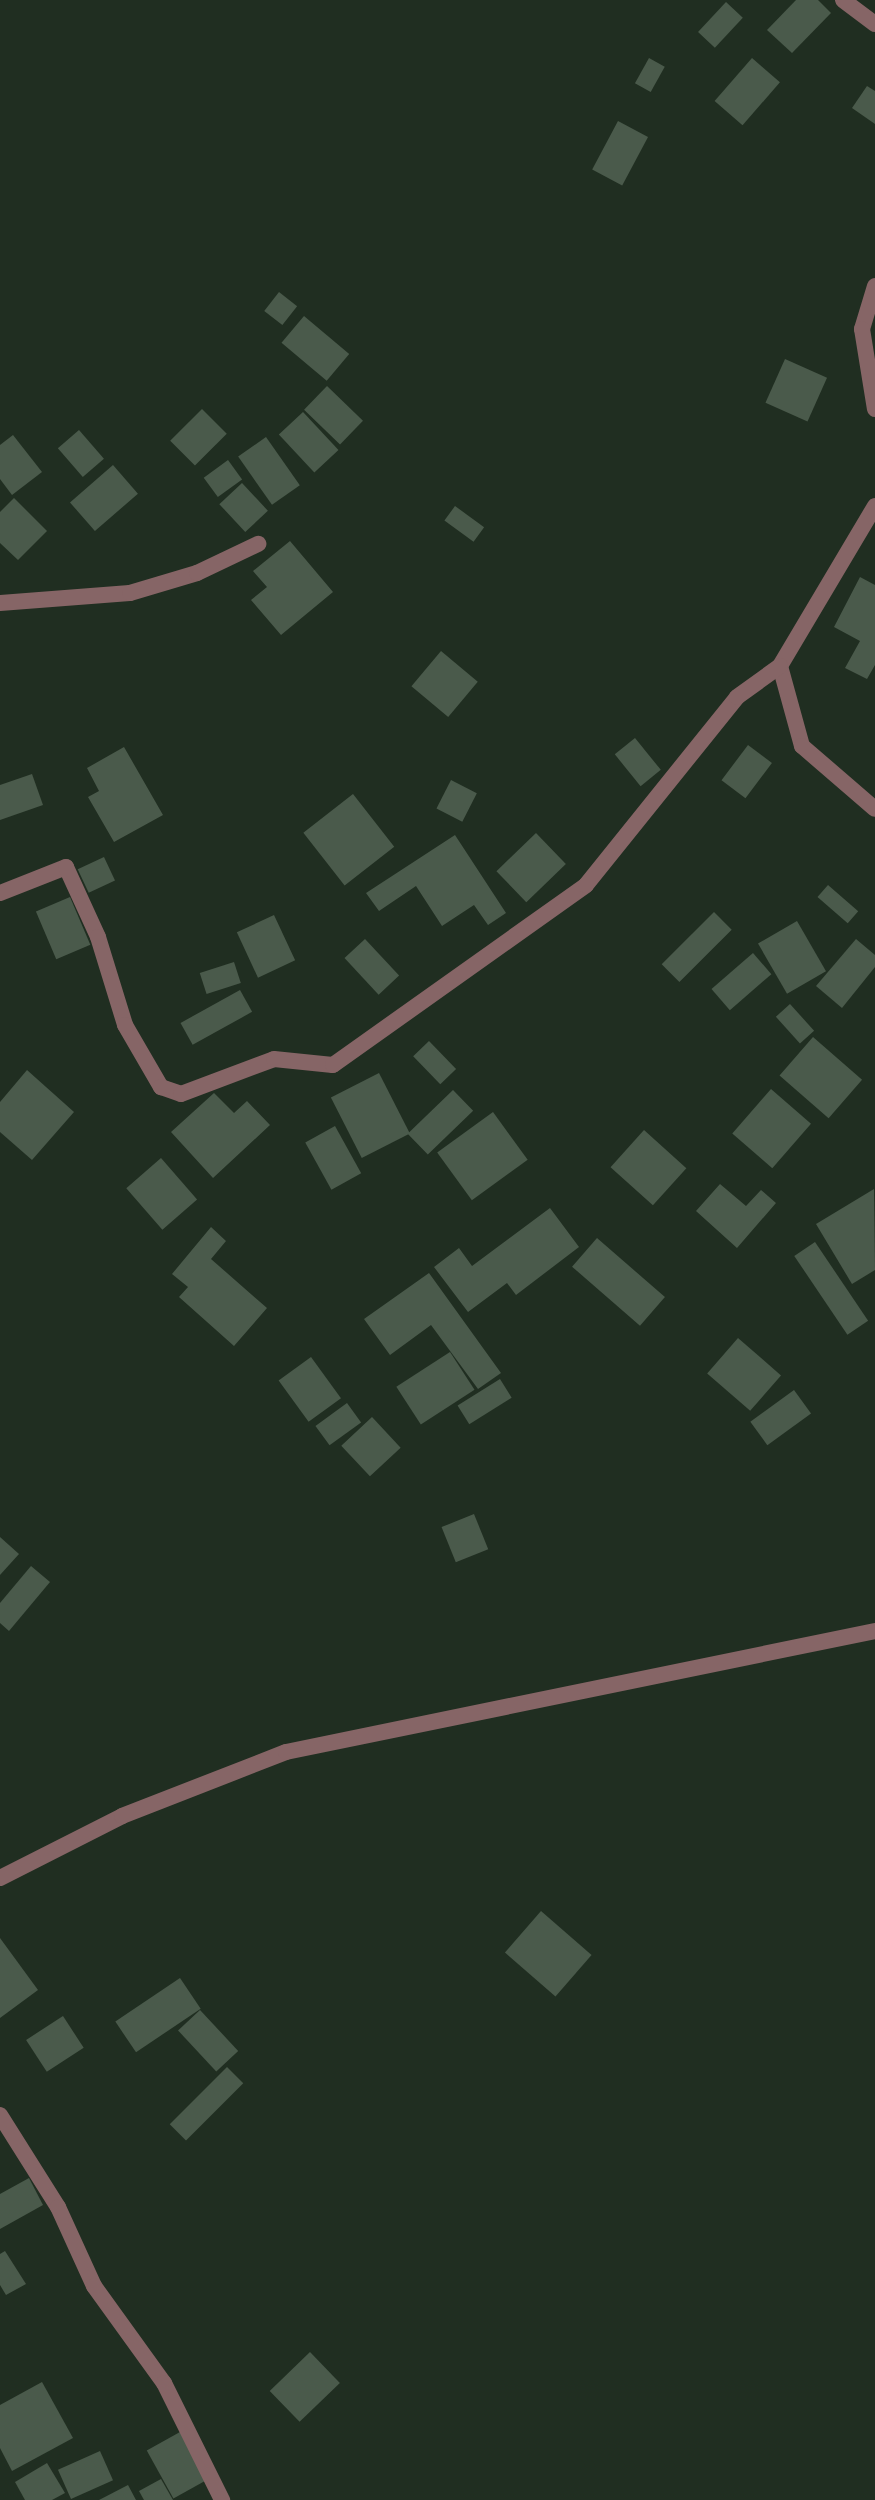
<!DOCTYPE html>
<style>
body{margin:0}
#map{position:relative;width:875px;height:2500px;overflow:hidden;background:#202e21;font-family:"Roboto Serif",serif}
div>[style]{position:absolute}
[style*='--x']{left:calc(var(--x)*1px);top:calc(var(--y)*1px);width:calc(var(--w)*1px);rotate:calc(var(--a)*1deg)}
.building>*{inset:0;background:#4a5a4b;transform-origin:0 0}
.minor>*{height:16px;margin:-8px;padding:0 8px;transform-origin:8px;border-radius:8px;background:#866566}
span{translate:-50% -50%;white-space:nowrap;text-align:center;line-height:1.15;-webkit-text-stroke:8px #202e21;paint-order:stroke}
</style>
<div id="map">
<div class="building">
<i style="clip-path:polygon(796px 0,818px 0,831px 13px,792px 53px,767px 30px)"></i>
<i style="left:726px;top:2px;width:23px;height:41px;rotate:43deg"></i>
<i style="left:649px;top:58px;width:18px;height:29px;rotate:29deg"></i>
<i style="left:752px;top:58px;width:37px;height:57px;rotate:41deg"></i>
<i style="clip-path:polygon(867px 86px,875px 91px,875px 124px,852px 108px)"></i>
<i style="left:618px;top:121px;width:34px;height:55px;rotate:28deg"></i>
<i style="left:279px;top:292px;width:23px;height:24px;rotate:38deg"></i>
<i style="left:304px;top:316px;width:59px;height:35px;rotate:40deg"></i>
<i style="left:785px;top:359px;width:46px;height:48px;rotate:24deg"></i>
<i style="left:327px;top:386px;width:50px;height:33px;rotate:44deg"></i>
<i style="left:202px;top:409px;width:35px;height:45px;rotate:45deg"></i>
<i style="left:303px;top:412px;width:52px;height:33px;rotate:47deg"></i>
<i style="left:79px;top:430px;width:38px;height:28px;rotate:49deg"></i>
<i style="clip-path:polygon(13px 435px,42px 472px,12px 495px,0 479px,0 445px)"></i>
<i style="left:266px;top:437px;width:59px;height:34px;rotate:55deg"></i>
<i style="left:228px;top:460px;width:24px;height:30px;rotate:54deg"></i>
<i style="left:113px;top:465px;width:38px;height:57px;rotate:49deg"></i>
<i style="left:242px;top:483px;width:38px;height:31px;rotate:47deg"></i>
<i style="clip-path:polygon(14px 498px,47px 531px,18px 560px,0 543px,0 512px)"></i>
<i style="left:455px;top:506px;width:36px;height:18px;rotate:36deg"></i>
<i style="clip-path:polygon(290px 541px,333px 592px,281px 635px,251px 600px,267px 587px,253px 571px)"></i>
<i style="clip-path:polygon(860px 577px,875px 585px,875px 665px,867px 679px,845px 668px,860px 641px,834px 627px)"></i>
<i style="left:441px;top:651px;width:48px;height:46px;rotate:40deg"></i>
<i style="left:635px;top:738px;width:41px;height:26px;rotate:51deg"></i>
<i style="left:748px;top:745px;width:30px;height:44px;rotate:37deg"></i>
<i style="clip-path:polygon(124px 747px,163px 815px,114px 842px,88px 797px,99px 791px,87px 768px)"></i>
<i style="clip-path:polygon(32px 774px,43px 805px,0 820px,0 785px)"></i>
<i style="left:451px;top:780px;width:29px;height:32px;rotate:27deg"></i>
<i style="left:353px;top:794px;width:67px;height:63px;rotate:52deg"></i>
<i style="left:536px;top:833px;width:43px;height:55px;rotate:46deg"></i>
<i style="clip-path:polygon(455px 835px,506px 913px,488px 925px,474px 905px,442px 926px,416px 886px,379px 911px,366px 893px)"></i>
<i style="left:104px;top:857px;width:26px;height:29px;rotate:65deg"></i>
<i style="left:828px;top:885px;width:40px;height:16px;rotate:41deg"></i>
<i style="left:70px;top:897px;width:52px;height:37px;rotate:67deg"></i>
<i style="left:714px;top:912px;width:25px;height:74px;rotate:45deg"></i>
<i style="left:274px;top:915px;width:50px;height:41px;rotate:65deg"></i>
<i style="left:797px;top:921px;width:58px;height:45px;rotate:60deg"></i>
<i style="left:365px;top:939px;width:50px;height:28px;rotate:47deg"></i>
<i style="clip-path:polygon(856px 939px,875px 955px,875px 967px,842px 1008px,816px 986px)"></i>
<i style="left:753px;top:953px;width:28px;height:55px;rotate:49deg"></i>
<i style="left:234px;top:962px;width:22px;height:36px;rotate:72deg"></i>
<i style="left:240px;top:990px;width:25px;height:68px;rotate:61deg"></i>
<i style="left:790px;top:1004px;width:36px;height:19px;rotate:48deg"></i>
<i style="left:813px;top:1037px;width:65px;height:51px;rotate:41deg"></i>
<i style="left:429px;top:1041px;width:39px;height:22px;rotate:46deg"></i>
<i style="clip-path:polygon(27px 1070px,74px 1112px,32px 1160px,0 1132px,0 1102px)"></i>
<i style="left:379px;top:1073px;width:68px;height:54px;rotate:63deg"></i>
<i style="left:771px;top:1089px;width:53px;height:59px;rotate:41deg"></i>
<i style="left:453px;top:1090px;width:29px;height:63px;rotate:46deg"></i>
<i style="clip-path:polygon(214px 1093px,234px 1113px,247px 1101px,270px 1125px,213px 1178px,171px 1132px)"></i>
<i style="left:493px;top:1112px;width:59px;height:69px;rotate:54deg"></i>
<i style="left:335px;top:1126px;width:54px;height:34px;rotate:61deg"></i>
<i style="left:644px;top:1130px;width:57px;height:50px;rotate:42deg"></i>
<i style="left:161px;top:1158px;width:55px;height:46px;rotate:49deg"></i>
<i style="clip-path:polygon(720px 1184px,746px 1206px,761px 1190px,776px 1203px,737px 1248px,696px 1211px)"></i>
<i style="clip-path:polygon(874px 1189px,875px 1270px,852px 1284px,816px 1224px)"></i>
<i style="clip-path:polygon(550px 1208px,579px 1247px,516px 1295px,507px 1283px,468px 1312px,434px 1267px,459px 1248px,472px 1266px)"></i>
<i style="clip-path:polygon(211px 1227px,226px 1241px,211px 1259px,267px 1308px,234px 1346px,179px 1297px,188px 1287px,172px 1274px)"></i>
<i style="left:597px;top:1238px;width:90px;height:38px;rotate:41deg"></i>
<i style="left:815px;top:1242px;width:95px;height:25px;rotate:56deg"></i>
<i style="clip-path:polygon(429px 1273px,501px 1373px,478px 1389px,431px 1325px,390px 1355px,364px 1319px)"></i>
<i style="left:738px;top:1338px;width:57px;height:47px;rotate:41deg"></i>
<i style="left:450px;top:1352px;width:45px;height:64px;rotate:57deg"></i>
<i style="left:311px;top:1357px;width:51px;height:40px;rotate:54deg"></i>
<i style="left:500px;top:1379px;width:22px;height:50px;rotate:58deg"></i>
<i style="left:794px;top:1390px;width:29px;height:54px;rotate:54deg"></i>
<i style="left:347px;top:1403px;width:24px;height:39px;rotate:54deg"></i>
<i style="left:372px;top:1417px;width:42px;height:42px;rotate:47deg"></i>
<i style="left:474px;top:1514px;width:38px;height:35px;rotate:68deg"></i>
<i style="clip-path:polygon(0 1537px,19px 1554px,0 1575px)"></i>
<i style="clip-path:polygon(31px 1566px,50px 1582px,9px 1631px,0 1623px,0 1603px)"></i>
<i style="left:541px;top:1911px;width:67px;height:55px;rotate:41deg"></i>
<i style="clip-path:polygon(0 1938px,38px 1990px,0 2018px)"></i>
<i style="left:180px;top:1978px;width:37px;height:78px;rotate:56deg"></i>
<i style="left:200px;top:2010px;width:56px;height:30px;rotate:47deg"></i>
<i style="left:63px;top:2016px;width:38px;height:44px;rotate:57deg"></i>
<i style="left:227px;top:2067px;width:23px;height:81px;rotate:45deg"></i>
<i style="clip-path:polygon(29px 2178px,43px 2205px,0 2229px,0 2194px)"></i>
<i style="clip-path:polygon(5px 2251px,26px 2284px,6px 2295px,0 2285px,0 2254px)"></i>
<i style="left:310px;top:2352px;width:43px;height:56px;rotate:46deg"></i>
<i style="clip-path:polygon(42px 2382px,73px 2438px,12px 2471px,0 2448px,0 2405px)"></i>
<i style="left:180px;top:2432px;width:55px;height:38px;rotate:61deg"></i>
<i style="left:100px;top:2451px;width:32px;height:46px;rotate:66deg"></i>
<i style="clip-path:polygon(47px 2463px,65px 2493px,52px 2500px,25px 2500px,15px 2482px)"></i>
<i style="clip-path:polygon(161px 2479px,173px 2500px,144px 2500px,139px 2491px)"></i>
<i style="clip-path:polygon(128px 2485px,136px 2500px,99px 2500px)"></i>
</div>
<div class="minor">
<i style="--x:843;--y:0;--w:40;--a:37"></i>
<i style="--x:875;--y:286;--w:45;--a:106.8"></i>
<i style="--x:862;--y:329;--w:81;--a:80.8"></i>
<i style="--x:875;--y:506;--w:186;--a:120.7"></i>
<i style="--x:780;--y:666;--w:83;--a:74.6"></i>
<i style="--x:802;--y:746;--w:96;--a:40.8"></i>
<i style="--x:0;--y:603;--w:130;--a:-4.4"></i>
<i style="--x:130;--y:593;--w:70;--a:-16.6"></i>
<i style="--x:197;--y:573;--w:68;--a:-25.4"></i>
<i style="--x:0;--y:893;--w:71;--a:-21.5"></i>
<i style="--x:66;--y:867;--w:77;--a:65.4"></i>
<i style="--x:98;--y:937;--w:92;--a:72.9"></i>
<i style="--x:125;--y:1025;--w:72;--a:59.9"></i>
<i style="--x:161;--y:1087;--w:21;--a:19"></i>
<i style="--x:181;--y:1094;--w:99;--a:-20.6"></i>
<i style="--x:274;--y:1059;--w:59;--a:5.8"></i>
<i style="--x:333;--y:1065;--w:310;--a:-35.4"></i>
<i style="--x:586;--y:885;--w:241;--a:-51.2"></i>
<i style="--x:737;--y:697;--w:53;--a:-35.8"></i>
<i style="--x:0;--y:1878;--w:137;--a:-26.9"></i>
<i style="--x:122;--y:1816;--w:176;--a:-21.3"></i>
<i style="--x:286;--y:1752;--w:601;--a:-11.61"></i>
<i style="--x:0;--y:2115;--w:109;--a:57.8"></i>
<i style="--x:58;--y:2207;--w:87;--a:65.5"></i>
<i style="--x:94;--y:2286;--w:120;--a:54.2"></i>
<i style="--x:164;--y:2383;--w:131;--a:63.6"></i>
</div>
</div>
